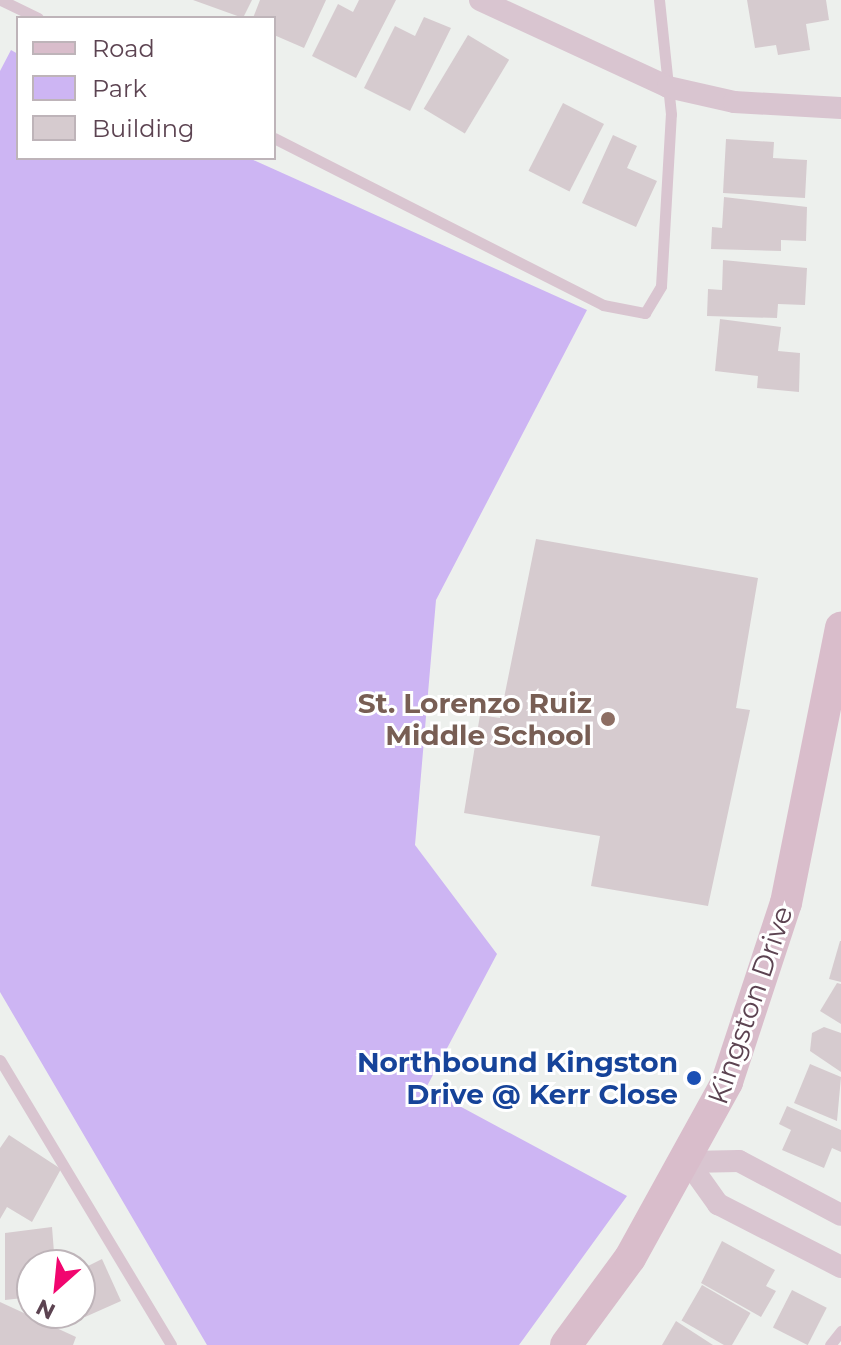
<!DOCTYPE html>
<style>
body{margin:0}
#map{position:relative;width:841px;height:1345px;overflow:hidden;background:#edf0ed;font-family:Montserrat,sans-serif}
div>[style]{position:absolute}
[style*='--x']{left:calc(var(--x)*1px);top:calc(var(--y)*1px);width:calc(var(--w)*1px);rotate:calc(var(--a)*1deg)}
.green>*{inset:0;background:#cdb5f3}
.building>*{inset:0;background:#d6cbcf;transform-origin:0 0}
.lane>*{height:11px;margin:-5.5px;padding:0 5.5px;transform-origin:5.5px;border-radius:5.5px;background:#d9c5d0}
.street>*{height:22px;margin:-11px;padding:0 11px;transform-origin:11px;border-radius:11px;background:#d9c5d0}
.secondary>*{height:32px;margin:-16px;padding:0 16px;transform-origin:16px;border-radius:16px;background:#d9bdcb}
.dots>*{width:22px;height:22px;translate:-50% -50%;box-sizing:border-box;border:4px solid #fff;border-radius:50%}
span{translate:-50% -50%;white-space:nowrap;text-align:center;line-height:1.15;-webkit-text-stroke:6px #fff;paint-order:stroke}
.education-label{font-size:28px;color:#785e54;font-weight:700}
.right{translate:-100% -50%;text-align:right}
.street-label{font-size:28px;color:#5c4351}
.transit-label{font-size:28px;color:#164399;font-weight:700}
.legend{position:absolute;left:16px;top:16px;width:260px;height:144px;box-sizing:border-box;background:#fff;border:2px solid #beb4b9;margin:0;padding:10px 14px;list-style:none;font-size:24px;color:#5c4351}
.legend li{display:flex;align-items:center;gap:16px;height:40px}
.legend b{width:40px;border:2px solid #beb4b9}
.north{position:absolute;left:16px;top:1249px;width:80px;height:80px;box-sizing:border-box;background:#fff;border:2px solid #beb4b9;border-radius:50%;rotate:207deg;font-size:22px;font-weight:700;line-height:32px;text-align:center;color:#5c4351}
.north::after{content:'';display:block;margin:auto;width:28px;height:36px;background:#f1066f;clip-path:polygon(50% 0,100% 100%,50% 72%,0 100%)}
</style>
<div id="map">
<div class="green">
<i style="clip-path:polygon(11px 50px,18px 54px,18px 158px,249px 158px,587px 310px,436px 600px,415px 845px,497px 954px,426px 1088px,627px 1196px,519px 1345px,207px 1345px,0 992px,0 71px)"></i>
</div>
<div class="building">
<i style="clip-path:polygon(193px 0,252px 0,243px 18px)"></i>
<i style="clip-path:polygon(260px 0,326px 0,304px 48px,274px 35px,274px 18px,253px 18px)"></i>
<i style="clip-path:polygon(359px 0,396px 0,356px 78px,312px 56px,338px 4px,353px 12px)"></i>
<i style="clip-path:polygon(747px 0,826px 0,829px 20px,806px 24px,810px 50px,778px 55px,776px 45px,755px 48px)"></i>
<i style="clip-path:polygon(424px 17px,451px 28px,410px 111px,364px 88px,395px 26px,415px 36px)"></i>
<i style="left:468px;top:35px;width:48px;height:86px;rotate:31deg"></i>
<i style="left:563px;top:103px;width:46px;height:76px;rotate:27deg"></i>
<i style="clip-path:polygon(613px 135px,637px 146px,627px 168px,657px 181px,636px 227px,582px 203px)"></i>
<i style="clip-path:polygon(726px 139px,774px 142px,773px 158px,807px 160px,805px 198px,723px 193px)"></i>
<i style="clip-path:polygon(724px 197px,807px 207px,806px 241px,781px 240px,781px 251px,711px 249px,712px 227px,722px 228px)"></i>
<i style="clip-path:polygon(723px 260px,807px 268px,805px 305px,778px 304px,777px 318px,707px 316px,708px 289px,722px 290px)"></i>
<i style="clip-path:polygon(720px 319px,781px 327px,778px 351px,800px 353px,799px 392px,757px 388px,758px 376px,715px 371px)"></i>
<i style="clip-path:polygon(536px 539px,758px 578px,736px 708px,750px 710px,708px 906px,591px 886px,600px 836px,464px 813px,480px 715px,500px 718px)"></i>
<i style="clip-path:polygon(840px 941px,841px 941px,841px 982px,829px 979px)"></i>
<i style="clip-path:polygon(837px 983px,841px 984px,841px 1024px,820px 1011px)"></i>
<i style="clip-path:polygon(824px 1027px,841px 1033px,841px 1072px,810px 1051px,812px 1033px)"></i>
<i style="clip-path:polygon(810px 1064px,841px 1077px,837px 1121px,794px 1103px)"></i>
<i style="clip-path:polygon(787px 1106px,841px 1130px,841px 1152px,832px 1148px,824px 1168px,782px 1150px,791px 1130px,779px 1124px)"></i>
<i style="clip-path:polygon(9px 1135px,61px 1169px,32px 1222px,7px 1207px,0 1219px,0 1148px)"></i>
<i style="clip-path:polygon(52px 1227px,55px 1265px,32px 1265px,32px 1297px,5px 1300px,5px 1233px)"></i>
<i style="clip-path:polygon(722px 1241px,775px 1270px,766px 1286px,776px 1291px,761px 1317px,701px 1283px)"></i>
<i style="clip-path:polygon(102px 1259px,121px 1301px,85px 1317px,80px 1270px)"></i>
<i style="left:702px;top:1285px;width:56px;height:41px;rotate:30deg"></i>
<i style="left:792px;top:1290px;width:39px;height:42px;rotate:27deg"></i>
<i style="clip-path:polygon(0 1302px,76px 1337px,73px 1345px,0 1345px)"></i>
<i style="clip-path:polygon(676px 1321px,713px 1345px,662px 1345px)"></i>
</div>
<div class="lane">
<i style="--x:1;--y:0;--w:41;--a:25.9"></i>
<i style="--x:274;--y:138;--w:369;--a:26.9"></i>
<i style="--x:603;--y:305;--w:43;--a:10.8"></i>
<i style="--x:645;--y:313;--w:31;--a:-59"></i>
<i style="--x:661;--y:286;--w:172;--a:-86.7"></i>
<i style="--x:671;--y:114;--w:115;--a:-96"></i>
<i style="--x:0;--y:1060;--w:332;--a:59"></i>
<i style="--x:830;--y:1345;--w:18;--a:-52"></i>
</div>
<div class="street">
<i style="--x:480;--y:0;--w:207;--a:24.8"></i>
<i style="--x:668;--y:87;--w:68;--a:12.8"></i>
<i style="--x:734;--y:102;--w:107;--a:3.2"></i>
<i style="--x:688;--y:1162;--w:52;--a:54.5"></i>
<i style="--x:718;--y:1204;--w:138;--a:27.1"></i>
<i style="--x:688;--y:1162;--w:51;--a:-1.1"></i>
<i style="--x:739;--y:1161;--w:115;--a:27.9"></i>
</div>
<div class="secondary">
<i style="--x:566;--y:1345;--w:108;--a:-53.7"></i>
<i style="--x:630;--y:1258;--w:201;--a:-61.1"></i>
<i style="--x:727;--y:1082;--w:188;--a:-71.8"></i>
<i style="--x:786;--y:903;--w:281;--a:-78.7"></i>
</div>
<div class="dots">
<i style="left:608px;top:719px;background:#8d6e63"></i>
<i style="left:694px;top:1078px;background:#1a4fb4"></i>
</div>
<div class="education-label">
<span class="right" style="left:592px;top:719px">St. Lorenzo Ruiz<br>Middle School</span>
</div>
<div class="street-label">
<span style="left:750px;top:1005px;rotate:-71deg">Kingston Drive</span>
</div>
<div class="transit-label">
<span class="right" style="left:678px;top:1078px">Northbound Kingston<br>Drive @ Kerr Close</span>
</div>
<ul class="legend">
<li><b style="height:10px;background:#d9bdcb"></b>Road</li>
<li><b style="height:22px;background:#cdb5f3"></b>Park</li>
<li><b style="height:22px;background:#d6cbcf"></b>Building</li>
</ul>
<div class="north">N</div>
</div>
